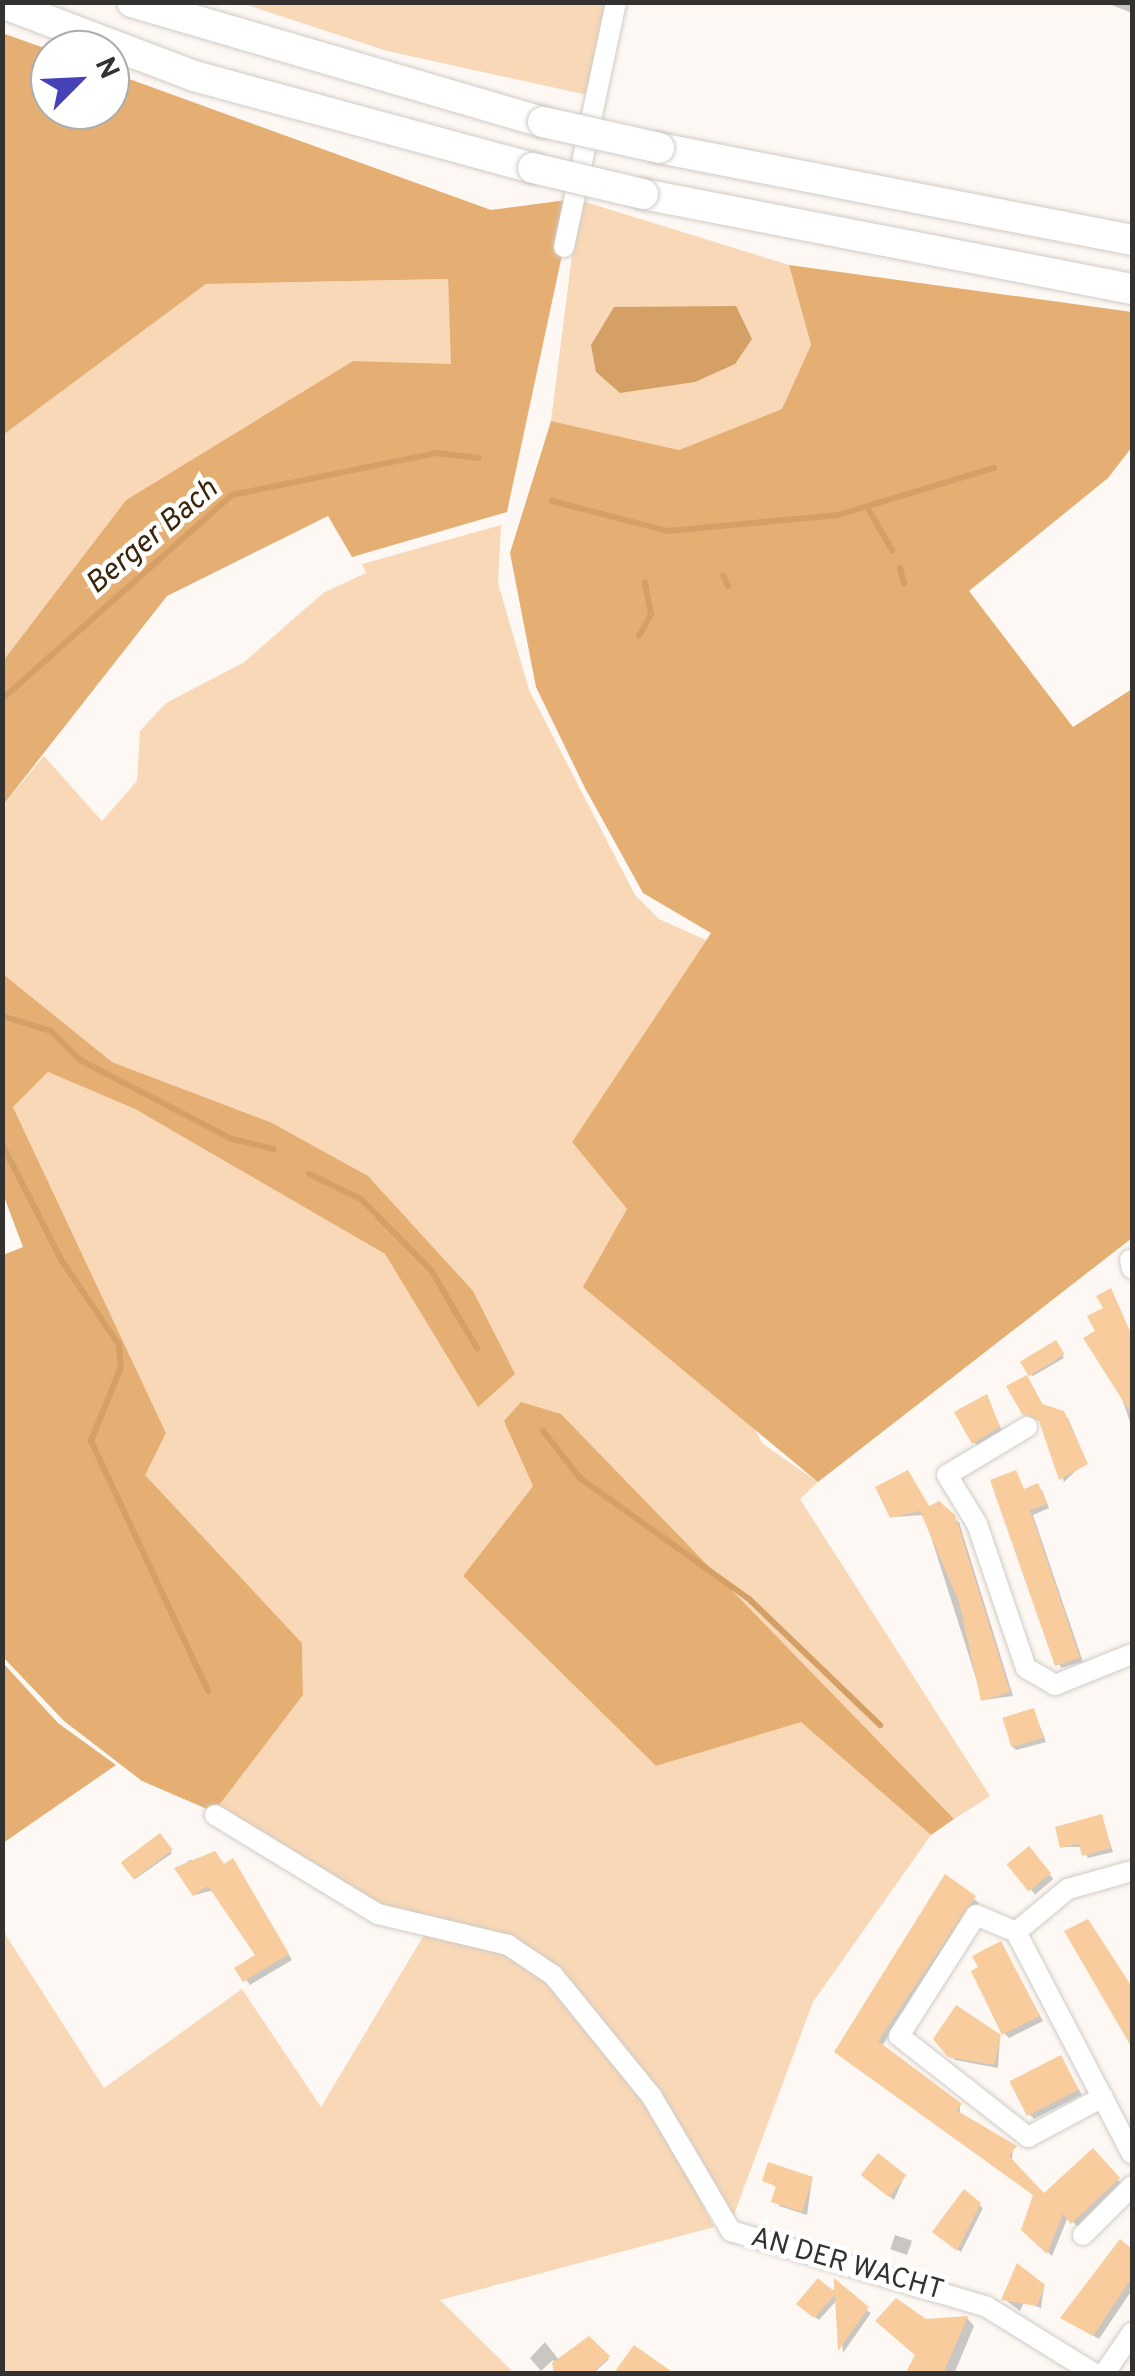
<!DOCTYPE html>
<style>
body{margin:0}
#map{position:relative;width:1135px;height:2376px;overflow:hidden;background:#fdf8f3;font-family:Overpass,sans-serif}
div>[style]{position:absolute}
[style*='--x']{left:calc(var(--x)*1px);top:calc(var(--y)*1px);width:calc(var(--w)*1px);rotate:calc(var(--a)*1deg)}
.green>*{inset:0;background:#f8d8b7}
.forest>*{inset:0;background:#e5af73}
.water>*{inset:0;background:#d5a065}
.shadow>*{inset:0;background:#0003;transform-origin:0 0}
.stream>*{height:6px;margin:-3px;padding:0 3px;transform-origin:3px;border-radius:3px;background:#d5a065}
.building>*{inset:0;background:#f8cc9d;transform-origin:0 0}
.roads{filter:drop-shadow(0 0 2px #d0cbc6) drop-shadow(0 0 2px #d0cbc6)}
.minor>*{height:20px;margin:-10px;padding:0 10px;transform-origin:10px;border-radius:10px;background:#fff}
.highway>*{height:30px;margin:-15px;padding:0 15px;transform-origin:15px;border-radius:15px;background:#fff}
.bridges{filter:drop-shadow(0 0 2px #d0cbc6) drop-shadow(0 0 2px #d0cbc6)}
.highway-bridge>*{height:30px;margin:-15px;padding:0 15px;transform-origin:15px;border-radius:15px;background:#fff}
span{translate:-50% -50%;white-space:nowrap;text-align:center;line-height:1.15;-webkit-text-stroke:9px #fff;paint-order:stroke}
.street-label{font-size:28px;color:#333230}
.water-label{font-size:30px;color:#3c260b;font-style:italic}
.frame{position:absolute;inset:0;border:5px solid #333230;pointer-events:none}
.north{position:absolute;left:30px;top:30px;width:100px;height:100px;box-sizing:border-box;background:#fff;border:2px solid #adadac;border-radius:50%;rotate:66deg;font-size:28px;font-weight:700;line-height:40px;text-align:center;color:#333230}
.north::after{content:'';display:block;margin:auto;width:35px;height:45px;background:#4541b7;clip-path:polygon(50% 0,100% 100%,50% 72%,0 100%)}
</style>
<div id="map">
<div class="green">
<i style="clip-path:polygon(241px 3px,610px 3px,592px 96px,387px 51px)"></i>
<i style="clip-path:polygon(579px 200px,789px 265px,811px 345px,782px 410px,679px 450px,551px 421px)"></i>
<i style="clip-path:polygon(448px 279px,452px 365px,353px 361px,126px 500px,3px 661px,3px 435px,206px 284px)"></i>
<i style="clip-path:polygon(501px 525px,498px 583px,529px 690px,635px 895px,659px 919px,706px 940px,572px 1142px,627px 1209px,763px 1444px,818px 1482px,800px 1499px,990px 1796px,954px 1819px,561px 1414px,533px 1486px,463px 1576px,656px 1766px,801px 1721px,931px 1835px,813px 2002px,730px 2225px,656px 2096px,510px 1944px,380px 1912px,214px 1812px,303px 1695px,302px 1643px,144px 1475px,166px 1433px,13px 1107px,48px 1072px,135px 1109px,385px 1254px,478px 1406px,515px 1374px,270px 1122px,112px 1062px,3px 974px,3px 805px,44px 756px,102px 821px,137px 781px,140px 731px,166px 703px,243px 663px,323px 593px,366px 573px,362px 564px)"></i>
<i style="clip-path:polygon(2px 1929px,104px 2088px,242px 1989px,321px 2107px,427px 1930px,505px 1950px,550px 1976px,648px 2098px,714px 2227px,440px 2300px,514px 2373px,3px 2373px)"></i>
</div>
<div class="forest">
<i style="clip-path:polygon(2px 33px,50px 50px,50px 110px,110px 110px,110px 72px,491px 210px,574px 199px,507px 512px,352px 557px,328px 516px,167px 596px,3px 805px,3px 661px,126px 500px,353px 361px,451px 364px,448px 279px,206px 284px,3px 435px)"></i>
<i style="clip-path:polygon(789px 265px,1132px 312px,1132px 447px,1108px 478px,969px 591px,1073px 727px,1132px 689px,1132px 1238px,818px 1482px,583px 1287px,627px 1209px,572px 1142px,711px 933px,643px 893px,585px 788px,536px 687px,510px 553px,551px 421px,679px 450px,782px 409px,811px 345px)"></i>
<i style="clip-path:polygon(3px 974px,112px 1062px,270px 1122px,368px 1176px,473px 1291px,515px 1374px,478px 1407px,385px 1254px,135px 1109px,48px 1072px,13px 1107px,166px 1433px,145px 1475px,302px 1643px,303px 1695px,214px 1812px,142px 1781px,64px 1721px,3px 1657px,3px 1255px,23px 1247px,3px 1194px)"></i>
<i style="clip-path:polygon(521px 1402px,561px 1414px,954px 1819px,931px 1835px,801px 1722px,656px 1766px,463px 1576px,533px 1486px,504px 1421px)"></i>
<i style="clip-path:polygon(3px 1663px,58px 1723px,116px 1765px,3px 1843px)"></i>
</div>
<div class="water">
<i style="clip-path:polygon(736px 306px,752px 339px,735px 364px,695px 382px,620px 393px,596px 372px,591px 345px,614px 307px)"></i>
</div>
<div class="shadow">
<i style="clip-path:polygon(1104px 2px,1132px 2px,1132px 13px)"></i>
<i style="clip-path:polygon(1111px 1291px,1132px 1336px,1132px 1428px,1099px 1332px)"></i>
<i style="clip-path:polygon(1055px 1343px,1064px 1358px,1033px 1376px,1031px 1375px)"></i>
<i style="clip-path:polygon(1030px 1382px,1044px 1407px,1068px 1418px,1086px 1461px,1064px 1482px,1043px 1423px,1024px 1413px)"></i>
<i style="clip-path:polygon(986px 1397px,1003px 1433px,979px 1447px,974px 1442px)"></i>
<i style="clip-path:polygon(1015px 1473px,1025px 1492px,1042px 1490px,1049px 1508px,1033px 1515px,1083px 1662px,1061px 1668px,993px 1481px)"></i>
<i style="clip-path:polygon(930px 1508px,959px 1522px,1013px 1696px,983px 1700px,924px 1515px,892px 1517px)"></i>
<i style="clip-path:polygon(1034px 1711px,1046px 1742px,1016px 1750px,1012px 1746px)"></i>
<i style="clip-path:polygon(1101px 1817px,1113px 1852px,1088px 1858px,1082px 1847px,1063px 1847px)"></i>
<i style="left:160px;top:1836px;width:21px;height:45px;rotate:55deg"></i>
<i style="left:1029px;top:1850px;width:38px;height:24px;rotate:50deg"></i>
<i style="clip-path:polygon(190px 1860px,237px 1866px,292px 1960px,250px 1985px,238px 1968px,259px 1956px,214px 1890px,195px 1895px,177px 1869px)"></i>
<i style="clip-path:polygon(945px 1877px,979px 1903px,882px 2046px,960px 2106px,960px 2115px,1013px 2146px,1012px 2163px,1044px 2196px,1093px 2152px,1123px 2185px,1078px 2227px,1068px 2217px,1052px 2256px,1024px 2229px,1035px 2196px,842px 2056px)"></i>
<i style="clip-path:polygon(1001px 1944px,1043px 2021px,1009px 2038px,1004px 2033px)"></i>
<i style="clip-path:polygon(1000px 2037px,998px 2068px,955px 2060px,936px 2039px)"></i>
<i style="clip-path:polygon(1061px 2059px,1082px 2095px,1034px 2119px,1029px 2114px)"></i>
<i style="clip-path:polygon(904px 2177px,894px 2200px,869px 2180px)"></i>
<i style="clip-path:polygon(812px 2179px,807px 2215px,779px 2206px,778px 2188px,764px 2180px)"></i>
<i style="clip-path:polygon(965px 2193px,983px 2208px,961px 2252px,939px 2235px)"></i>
<i style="left:895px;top:2235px;width:18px;height:15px;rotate:19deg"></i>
<i style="clip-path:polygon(1120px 2243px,1132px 2256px,1132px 2290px,1099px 2339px,1064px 2318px)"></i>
<i style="clip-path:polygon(818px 2281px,871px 2313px,843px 2353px,837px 2300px,819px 2320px,800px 2304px)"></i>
<i style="clip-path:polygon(1044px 2287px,1041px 2308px,1024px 2302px,1020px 2311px,1004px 2299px)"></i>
<i style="clip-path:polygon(967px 2318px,974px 2326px,954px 2374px,911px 2374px,925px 2322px)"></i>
<i style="clip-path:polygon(589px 2340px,609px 2359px,593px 2374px,563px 2374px,553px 2360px,541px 2371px,530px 2358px,545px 2342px,559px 2360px)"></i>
</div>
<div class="stream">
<i style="--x:552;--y:501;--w:120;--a:14.5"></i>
<i style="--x:668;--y:531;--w:171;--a:-5.4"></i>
<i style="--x:838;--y:515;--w:163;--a:-16.8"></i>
<i style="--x:867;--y:507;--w:50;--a:59.8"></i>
<i style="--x:900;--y:568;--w:16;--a:76"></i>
<i style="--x:723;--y:575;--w:12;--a:66"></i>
<i style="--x:639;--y:636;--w:25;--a:-61"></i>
<i style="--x:651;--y:614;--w:32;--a:-101"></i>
<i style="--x:2;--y:699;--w:307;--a:-41.6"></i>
<i style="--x:232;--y:495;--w:208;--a:-11.6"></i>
<i style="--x:436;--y:453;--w:43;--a:6.6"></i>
<i style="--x:2;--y:1016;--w:51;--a:17"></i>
<i style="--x:51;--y:1031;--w:41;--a:45"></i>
<i style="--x:80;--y:1060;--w:171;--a:27.5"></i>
<i style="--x:232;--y:1139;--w:43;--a:13.4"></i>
<i style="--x:2;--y:1144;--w:131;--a:62.9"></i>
<i style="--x:62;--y:1261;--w:102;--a:55.8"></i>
<i style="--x:119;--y:1345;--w:22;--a:85"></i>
<i style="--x:121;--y:1367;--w:80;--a:112.1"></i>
<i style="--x:91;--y:1441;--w:276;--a:64.9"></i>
<i style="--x:309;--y:1174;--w:58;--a:25.7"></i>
<i style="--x:361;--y:1199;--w:100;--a:45.4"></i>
<i style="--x:431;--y:1270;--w:91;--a:59.5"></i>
<i style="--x:543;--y:1431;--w:60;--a:51.8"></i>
<i style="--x:580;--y:1478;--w:208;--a:35.6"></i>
<i style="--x:749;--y:1599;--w:182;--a:43.9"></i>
</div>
<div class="building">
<i style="clip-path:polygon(1111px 1288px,1132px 1336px,1132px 1415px,1083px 1338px,1095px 1331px,1087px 1316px,1103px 1308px,1096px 1296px)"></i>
<i style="left:1056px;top:1340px;width:17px;height:42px;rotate:59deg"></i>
<i style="clip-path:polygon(1027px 1375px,1042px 1404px,1064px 1411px,1088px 1464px,1059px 1480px,1039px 1421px,1022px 1414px,1006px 1386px)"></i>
<i style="clip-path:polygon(987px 1394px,1000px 1427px,972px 1444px,954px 1412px)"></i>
<i style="clip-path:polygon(908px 1470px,929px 1506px,939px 1501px,955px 1515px,1010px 1692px,981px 1701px,959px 1602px,920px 1511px,890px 1518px,875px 1487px)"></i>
<i style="clip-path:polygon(1016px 1470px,1024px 1489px,1038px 1483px,1047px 1504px,1030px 1510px,1080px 1658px,1055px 1666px,990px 1480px)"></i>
<i style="left:1034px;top:1708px;width:31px;height:33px;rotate:73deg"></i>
<i style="clip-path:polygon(1102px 1814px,1111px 1848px,1082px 1856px,1079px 1844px,1060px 1848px,1055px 1827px)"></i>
<i style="left:160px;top:1833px;width:21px;height:49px;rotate:53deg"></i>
<i style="left:1029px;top:1846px;width:35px;height:29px;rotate:51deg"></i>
<i style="clip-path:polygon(215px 1851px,224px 1864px,233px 1858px,289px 1954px,243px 1982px,234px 1968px,255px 1955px,208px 1886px,193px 1896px,174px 1868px)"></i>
<i style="clip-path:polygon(945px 1874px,976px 1896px,878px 2041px,962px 2104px,956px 2110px,1017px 2146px,1009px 2156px,1044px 2193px,1093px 2148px,1120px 2178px,1071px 2224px,1063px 2214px,1047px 2254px,1021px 2230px,1033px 2195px,834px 2052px)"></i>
<i style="clip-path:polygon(1088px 1919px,1132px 1987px,1132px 2048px,1064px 1931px)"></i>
<i style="clip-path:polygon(1001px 1941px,1040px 2016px,1002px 2035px,971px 1971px,978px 1967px,972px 1956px)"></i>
<i style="clip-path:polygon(956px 2005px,1001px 2035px,994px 2065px,948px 2057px,933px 2039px)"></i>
<i style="left:1061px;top:2055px;width:39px;height:58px;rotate:63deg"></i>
<i style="left:878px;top:2153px;width:36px;height:28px;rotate:38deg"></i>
<i style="clip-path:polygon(768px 2162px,813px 2177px,802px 2212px,771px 2202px,776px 2186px,762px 2181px)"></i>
<i style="clip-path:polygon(964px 2189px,981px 2203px,957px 2251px,932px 2232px)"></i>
<i style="clip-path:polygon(1120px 2239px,1132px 2249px,1132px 2277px,1093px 2336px,1060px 2318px)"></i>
<i style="clip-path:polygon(1017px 2263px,1045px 2285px,1037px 2306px,1001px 2300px)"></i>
<i style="clip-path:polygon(818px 2278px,834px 2292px,834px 2278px,869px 2307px,838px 2351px,835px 2295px,814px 2318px,796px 2304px)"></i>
<i style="clip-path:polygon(896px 2298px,926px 2319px,968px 2316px,943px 2374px,905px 2374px,915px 2355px,875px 2321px)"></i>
<i style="clip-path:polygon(589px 2336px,610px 2356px,592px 2374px,554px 2374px,552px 2363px)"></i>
<i style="clip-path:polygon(634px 2345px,675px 2374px,613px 2374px)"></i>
</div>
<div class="roads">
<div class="minor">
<i style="--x:564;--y:247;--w:250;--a:-78"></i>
<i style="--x:1130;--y:1260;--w:9;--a:77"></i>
<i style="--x:1027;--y:1427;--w:93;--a:149"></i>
<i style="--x:947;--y:1475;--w:57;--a:58.5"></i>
<i style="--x:977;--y:1524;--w:152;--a:71.2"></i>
<i style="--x:1026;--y:1668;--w:34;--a:30"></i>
<i style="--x:1055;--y:1685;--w:83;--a:-21.9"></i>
<i style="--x:215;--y:1815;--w:191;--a:31.3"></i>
<i style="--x:378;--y:1914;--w:134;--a:13.4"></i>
<i style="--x:508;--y:1945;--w:54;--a:33.7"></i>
<i style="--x:553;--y:1975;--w:157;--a:50.9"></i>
<i style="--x:652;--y:2097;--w:156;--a:59.5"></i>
<i style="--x:731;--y:2231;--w:267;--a:16.5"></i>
<i style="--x:987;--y:2307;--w:127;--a:31.8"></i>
<i style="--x:1016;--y:1932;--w:250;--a:62.4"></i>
<i style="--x:1103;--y:2097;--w:85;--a:151.9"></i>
<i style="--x:1028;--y:2137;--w:164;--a:-141.9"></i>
<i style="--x:899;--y:2036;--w:143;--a:-57.5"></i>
<i style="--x:976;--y:1915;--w:43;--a:23"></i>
<i style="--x:1016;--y:1932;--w:67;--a:-39.6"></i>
<i style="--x:1068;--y:1889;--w:66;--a:-15.7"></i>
<i style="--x:1083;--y:2235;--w:69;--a:-45"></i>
<i style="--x:1104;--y:2374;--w:50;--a:-55.7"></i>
</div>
<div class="highway">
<i style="--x:132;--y:2;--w:428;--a:16.3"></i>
<i style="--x:2;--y:3;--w:205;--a:20.8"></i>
<i style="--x:194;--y:76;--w:351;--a:15.2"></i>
<i style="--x:659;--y:148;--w:482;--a:11"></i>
<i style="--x:643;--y:194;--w:498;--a:11"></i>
</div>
</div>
<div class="bridges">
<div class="highway-bridge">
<i style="--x:543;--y:122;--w:119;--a:12.6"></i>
<i style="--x:533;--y:168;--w:113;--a:13.3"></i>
</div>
</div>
<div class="street-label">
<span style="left:847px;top:2265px;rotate:16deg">AN DER WACHT</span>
</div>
<div class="water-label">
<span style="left:153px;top:538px;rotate:-40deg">Berger Bach</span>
</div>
<div class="frame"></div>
<div class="north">N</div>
</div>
